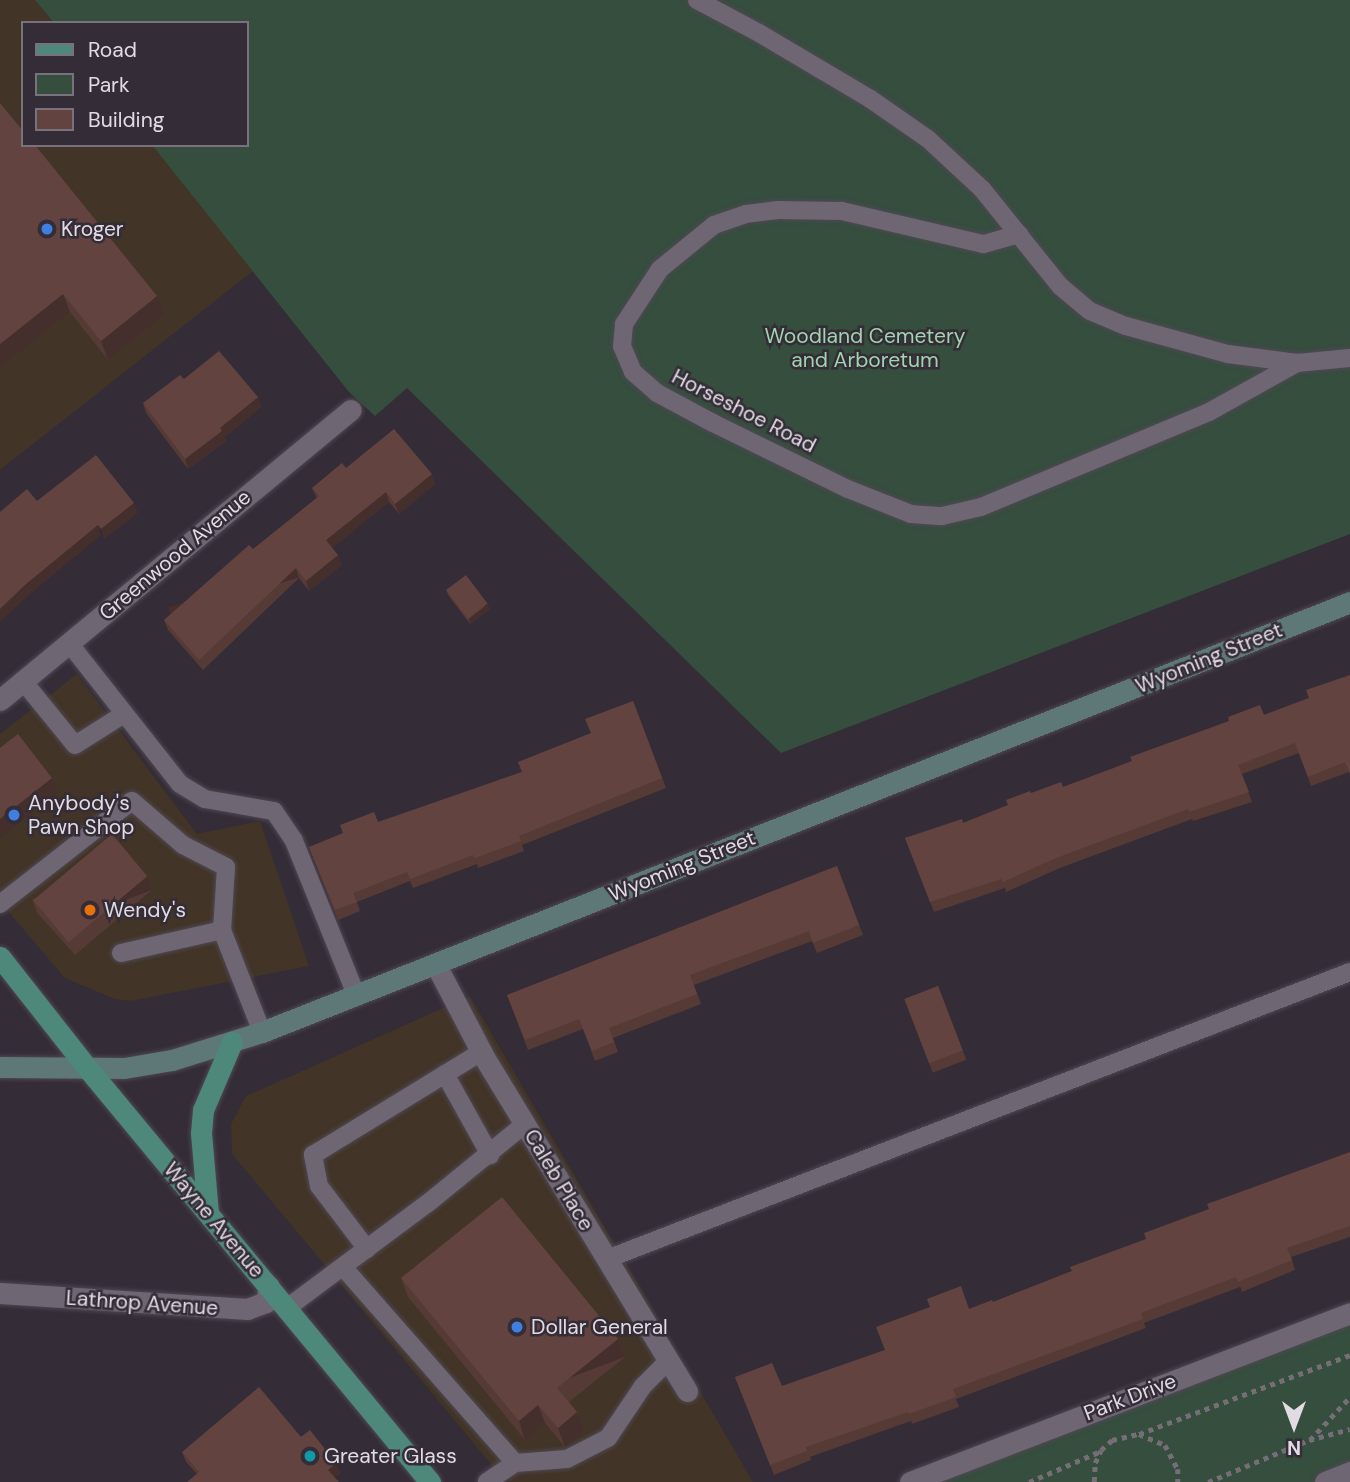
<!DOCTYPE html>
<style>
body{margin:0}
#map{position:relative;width:1350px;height:1482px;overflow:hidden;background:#342c37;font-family:"DM Sans",sans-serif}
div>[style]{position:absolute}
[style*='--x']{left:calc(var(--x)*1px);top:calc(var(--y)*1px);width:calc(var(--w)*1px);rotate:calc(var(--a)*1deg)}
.commercial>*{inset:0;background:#423426}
.green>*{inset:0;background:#354e3d}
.path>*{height:4.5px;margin-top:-2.25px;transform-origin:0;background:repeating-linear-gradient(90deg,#756e78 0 5px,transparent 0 10px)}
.roads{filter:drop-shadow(0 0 2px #4e4852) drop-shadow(0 0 2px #4e4852)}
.lane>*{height:18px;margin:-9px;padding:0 9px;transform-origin:9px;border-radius:9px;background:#6f6673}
.street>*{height:21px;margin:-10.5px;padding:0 10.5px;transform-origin:10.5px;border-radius:10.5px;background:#6f6673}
.secondary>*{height:21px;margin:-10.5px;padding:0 10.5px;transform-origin:10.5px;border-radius:10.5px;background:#5e7777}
.primary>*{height:21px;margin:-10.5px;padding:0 10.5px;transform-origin:10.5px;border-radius:10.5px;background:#4d887b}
.wall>*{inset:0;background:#553a36;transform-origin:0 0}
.shaded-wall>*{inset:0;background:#452f2c;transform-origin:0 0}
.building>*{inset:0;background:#63433f;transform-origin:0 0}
.dots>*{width:19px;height:19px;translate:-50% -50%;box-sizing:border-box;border:4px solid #342c37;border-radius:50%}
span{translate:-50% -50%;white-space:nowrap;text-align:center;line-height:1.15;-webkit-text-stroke:5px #342c37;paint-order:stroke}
.poi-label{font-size:21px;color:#e1dce4}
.left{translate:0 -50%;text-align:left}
.park-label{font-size:21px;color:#9fd4af}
.street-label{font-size:21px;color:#e1dce4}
.legend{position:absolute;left:21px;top:21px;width:228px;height:126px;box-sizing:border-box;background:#342c37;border:2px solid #79727c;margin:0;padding:9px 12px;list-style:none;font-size:21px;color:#e1dce4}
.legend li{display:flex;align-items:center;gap:14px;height:35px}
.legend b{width:35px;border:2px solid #79727c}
.north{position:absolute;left:1259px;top:1391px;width:70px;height:70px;-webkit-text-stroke:5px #342c37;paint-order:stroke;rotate:180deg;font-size:19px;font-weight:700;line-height:28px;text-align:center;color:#e1dce4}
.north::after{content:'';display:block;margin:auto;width:24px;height:32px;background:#e1dce4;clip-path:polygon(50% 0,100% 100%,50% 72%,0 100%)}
</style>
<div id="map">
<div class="commercial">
<i style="clip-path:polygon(0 0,35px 0,54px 23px,23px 23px,23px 145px,152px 145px,253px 271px,0 470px)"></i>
<i style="clip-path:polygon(77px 674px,197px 834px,260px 821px,309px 966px,131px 1001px,115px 999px,65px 978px,0 902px,0 734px)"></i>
<i style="clip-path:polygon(470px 996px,753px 1482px,506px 1482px,232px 1154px,231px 1124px,246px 1096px)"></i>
</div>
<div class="green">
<i style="clip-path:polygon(35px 0,1350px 0,1350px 534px,781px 753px,407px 388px,375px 416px,349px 392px,152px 145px,247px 145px,247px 23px,54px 23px)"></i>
<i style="clip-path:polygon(1350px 1313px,1350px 1472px,1325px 1482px,910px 1482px)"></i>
</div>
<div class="path">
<i style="--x:1139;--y:1434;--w:225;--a:-20.5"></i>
<i style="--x:1310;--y:1440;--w:59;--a:-47.1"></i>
<i style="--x:1029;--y:1482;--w:78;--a:-23.3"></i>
<i style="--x:1094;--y:1482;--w:19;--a:-87"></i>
<i style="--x:1095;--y:1463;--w:14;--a:-65"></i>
<i style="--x:1101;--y:1450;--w:15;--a:-42"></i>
<i style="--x:1112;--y:1440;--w:28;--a:-13"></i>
<i style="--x:1139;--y:1434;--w:28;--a:23"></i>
<i style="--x:1165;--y:1445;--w:27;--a:62"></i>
<i style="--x:1178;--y:1469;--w:13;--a:90"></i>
<i style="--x:1208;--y:1482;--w:109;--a:-22.6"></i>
<i style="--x:1309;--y:1440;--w:42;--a:-15"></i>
</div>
<div class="roads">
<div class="lane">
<i style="--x:697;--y:0;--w:70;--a:28"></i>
<i style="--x:759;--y:33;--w:128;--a:30.6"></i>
<i style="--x:869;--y:98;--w:72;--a:34.8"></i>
<i style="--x:928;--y:139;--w:74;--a:42.8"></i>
<i style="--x:982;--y:189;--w:124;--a:51.2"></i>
<i style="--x:1060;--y:286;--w:39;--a:40"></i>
<i style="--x:1090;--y:311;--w:39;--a:23"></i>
<i style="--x:1126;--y:326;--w:106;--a:15.4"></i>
<i style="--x:1228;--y:354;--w:70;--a:7.4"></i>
<i style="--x:1297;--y:363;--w:53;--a:-5.4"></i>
<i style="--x:1019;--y:234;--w:37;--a:164"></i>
<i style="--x:983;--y:244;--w:145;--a:-166.8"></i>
<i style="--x:842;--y:211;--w:64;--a:-179.1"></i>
<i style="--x:778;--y:210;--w:32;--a:173"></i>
<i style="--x:746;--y:214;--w:34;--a:161"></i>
<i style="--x:714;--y:225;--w:70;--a:140.8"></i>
<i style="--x:660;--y:269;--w:66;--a:123.2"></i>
<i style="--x:624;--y:324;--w:22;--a:95"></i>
<i style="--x:622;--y:346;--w:28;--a:67"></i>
<i style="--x:633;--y:372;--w:32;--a:41"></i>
<i style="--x:657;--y:393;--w:64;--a:28.2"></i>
<i style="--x:713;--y:423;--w:150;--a:26.1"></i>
<i style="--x:848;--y:489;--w:68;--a:21.6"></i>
<i style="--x:911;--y:514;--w:31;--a:4"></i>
<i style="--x:942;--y:516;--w:40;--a:-13"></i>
<i style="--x:981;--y:507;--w:247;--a:-22.6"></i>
<i style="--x:1209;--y:412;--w:101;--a:-29.1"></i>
<i style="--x:69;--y:643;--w:179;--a:51.8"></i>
<i style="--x:180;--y:784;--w:29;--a:31"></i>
<i style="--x:205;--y:799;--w:70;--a:9.9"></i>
<i style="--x:274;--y:811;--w:36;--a:56"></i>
<i style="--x:294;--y:841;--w:168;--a:68"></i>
<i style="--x:23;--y:681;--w:82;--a:50.9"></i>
<i style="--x:75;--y:745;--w:58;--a:-32.3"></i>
<i style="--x:0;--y:904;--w:167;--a:-38"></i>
<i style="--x:132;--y:801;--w:67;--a:40.8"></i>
<i style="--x:183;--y:845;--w:48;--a:27.1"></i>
<i style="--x:226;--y:867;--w:63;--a:93.6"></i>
<i style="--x:222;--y:930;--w:110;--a:68.6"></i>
<i style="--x:121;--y:953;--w:104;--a:-12.8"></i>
<i style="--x:445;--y:1074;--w:93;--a:60.9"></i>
<i style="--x:367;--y:1249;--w:79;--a:-127.3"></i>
<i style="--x:319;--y:1186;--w:32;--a:-101"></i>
<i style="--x:313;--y:1155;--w:197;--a:-31.5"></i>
<i style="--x:607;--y:1259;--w:797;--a:-21.12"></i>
<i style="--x:343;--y:1267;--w:261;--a:48.7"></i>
<i style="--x:515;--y:1463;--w:34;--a:146"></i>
<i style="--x:287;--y:1308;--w:176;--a:-36.7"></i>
<i style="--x:428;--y:1203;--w:125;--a:-39.2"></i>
<i style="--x:515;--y:1463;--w:52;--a:-4.4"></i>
<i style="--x:567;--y:1459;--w:46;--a:-27.1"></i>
<i style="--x:608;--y:1438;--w:63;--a:-56.1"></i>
<i style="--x:643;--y:1386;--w:37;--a:-45"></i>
</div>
<div class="street">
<i style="--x:0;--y:700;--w:455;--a:-39.6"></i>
<i style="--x:436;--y:965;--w:104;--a:62.4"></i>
<i style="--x:484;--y:1057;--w:391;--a:58.7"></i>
<i style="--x:0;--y:1293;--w:248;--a:3.7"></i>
<i style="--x:247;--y:1309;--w:20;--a:-20"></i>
<i style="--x:266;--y:1302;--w:16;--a:-79"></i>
<i style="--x:910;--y:1482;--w:471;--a:-21"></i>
<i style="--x:1325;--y:1482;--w:27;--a:-22"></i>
</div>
<div class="secondary">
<i style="--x:0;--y:1067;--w:124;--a:0.5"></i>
<i style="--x:124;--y:1068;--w:49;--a:-9.5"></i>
<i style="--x:172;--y:1060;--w:94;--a:-17.3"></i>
<i style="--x:262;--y:1032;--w:1170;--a:-21.56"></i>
</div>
<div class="primary">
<i style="--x:0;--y:957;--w:144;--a:51.8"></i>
<i style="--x:89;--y:1070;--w:535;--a:50.39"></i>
<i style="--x:208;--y:1213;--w:80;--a:-95"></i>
<i style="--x:201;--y:1133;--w:23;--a:-85"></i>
<i style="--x:203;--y:1110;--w:74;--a:-66.9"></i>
</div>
</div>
<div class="wall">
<i style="clip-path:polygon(0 103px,164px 315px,108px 360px,70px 312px,0 368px)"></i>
<i style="clip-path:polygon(184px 379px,258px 397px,261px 407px,225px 437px,226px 441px,188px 469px,146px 413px,143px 403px)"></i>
<i style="clip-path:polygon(346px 468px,435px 484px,399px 514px,389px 502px,332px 548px,338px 555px,342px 565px,309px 591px,299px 578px,203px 670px,168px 630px,164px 620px,317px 499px,312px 488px)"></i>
<i style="clip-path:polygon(446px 590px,490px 609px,470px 624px,448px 595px)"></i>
<i style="clip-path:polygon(1350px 675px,1350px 774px,1349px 772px,1311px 786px,1299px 753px,1242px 774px,1252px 802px,1193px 821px,1192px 819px,1060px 868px,1006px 892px,1005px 888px,934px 912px,905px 838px,963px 823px,1008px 805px,1031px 793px,1063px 787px,1264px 715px,1309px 698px)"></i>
<i style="clip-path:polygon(633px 701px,666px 788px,522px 845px,524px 851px,478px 868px,477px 864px,413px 888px,410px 881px,357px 902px,360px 911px,338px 920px,309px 847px,522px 772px,591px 733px)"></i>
<i style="clip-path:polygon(837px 866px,863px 935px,817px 953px,812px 941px,694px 985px,701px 1004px,613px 1038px,618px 1052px,595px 1061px,583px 1029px,528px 1050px,507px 995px)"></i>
<i style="clip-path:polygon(147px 876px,152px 890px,75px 955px,37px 913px,32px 899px)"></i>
<i style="left:938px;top:986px;width:79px;height:36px;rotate:69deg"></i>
<i style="clip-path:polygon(1350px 1152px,1350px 1237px,1291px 1257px,1295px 1270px,1242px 1292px,1240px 1287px,1144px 1323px,1146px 1328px,956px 1399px,959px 1407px,912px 1424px,911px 1421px,810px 1457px,811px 1460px,774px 1475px,735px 1377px,782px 1386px,885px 1350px,969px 1309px,993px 1302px,1072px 1271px,1146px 1239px,1209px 1209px)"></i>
<i style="clip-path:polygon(401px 1278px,618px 1339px,625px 1357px,569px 1402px,577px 1412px,584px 1431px,565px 1447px,545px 1423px,525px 1440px,408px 1297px)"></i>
<i style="clip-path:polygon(301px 1437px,336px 1463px,340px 1473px,334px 1477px,197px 1474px,186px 1462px,182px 1452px)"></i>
</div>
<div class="shaded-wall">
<i style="clip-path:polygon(63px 294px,70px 312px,0 368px,0 344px)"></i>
<i style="clip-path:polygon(157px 296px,164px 315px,108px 360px,101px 341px)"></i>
<i style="clip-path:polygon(258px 397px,261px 407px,225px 437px,226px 441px,188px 469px,185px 459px,220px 428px)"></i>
<i style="clip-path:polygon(432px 474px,435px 484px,399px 514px,395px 504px)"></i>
<i style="clip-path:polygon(386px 492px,389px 502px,330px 550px,326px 540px)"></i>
<i style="clip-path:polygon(134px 503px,138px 513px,104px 539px,101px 529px)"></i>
<i style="clip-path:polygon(98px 525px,101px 535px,29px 595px,0 622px,0 609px,25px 585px)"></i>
<i style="clip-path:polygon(338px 555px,342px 565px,309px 591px,306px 581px)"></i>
<i style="left:296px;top:568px;width:10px;height:134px;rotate:73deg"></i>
<i style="clip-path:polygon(488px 604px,490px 609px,470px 624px,469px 619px)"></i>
<i style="clip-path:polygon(52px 778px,58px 792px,0 838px,0 819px)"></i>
<i style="left:147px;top:876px;width:15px;height:101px;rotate:70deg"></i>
<i style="left:618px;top:1339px;width:19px;height:78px;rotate:69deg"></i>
<i style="clip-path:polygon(538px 1405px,545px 1423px,525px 1440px,519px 1421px)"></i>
<i style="clip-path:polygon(577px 1412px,584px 1431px,565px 1447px,558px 1428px)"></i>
<i style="clip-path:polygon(336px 1463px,340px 1473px,332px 1479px,328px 1470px)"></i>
</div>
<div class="building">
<i style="clip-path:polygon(0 103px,23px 131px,23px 145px,35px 145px,157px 296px,101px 341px,63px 294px,0 344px)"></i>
<i style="clip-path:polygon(219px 351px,258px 397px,220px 428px,222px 431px,185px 459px,143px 403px,180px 375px,184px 379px)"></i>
<i style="clip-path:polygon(394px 429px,432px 474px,395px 504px,386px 492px,326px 540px,338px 555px,306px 581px,296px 568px,199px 660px,164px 620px,249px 545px,253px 549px,319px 496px,312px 488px,342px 463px,346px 468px)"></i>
<i style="clip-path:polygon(96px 455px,134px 503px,101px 529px,98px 525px,25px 585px,0 609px,0 512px,27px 489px,37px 501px)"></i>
<i style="left:466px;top:575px;width:36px;height:25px;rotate:53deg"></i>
<i style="clip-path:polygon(1350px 675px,1350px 773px,1345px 762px,1308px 777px,1295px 743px,1238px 765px,1249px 792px,1189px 812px,1188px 809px,1056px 858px,1003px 882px,1001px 879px,930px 902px,905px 838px,962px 819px,963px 823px,1008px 805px,1006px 800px,1030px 791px,1031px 793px,1061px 782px,1063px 787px,1132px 761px,1130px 757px,1229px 721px,1228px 717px,1260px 705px,1264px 715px,1309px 698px,1306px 690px)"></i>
<i style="clip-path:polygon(633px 701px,662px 778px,519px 836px,521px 841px,475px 858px,473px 855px,410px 879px,407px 872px,353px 893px,357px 902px,335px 910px,309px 847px,343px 833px,340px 825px,374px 812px,378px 822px,522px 772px,518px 762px,591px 733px,585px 719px)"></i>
<i style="clip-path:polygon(18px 734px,52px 778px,0 819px,0 748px)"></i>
<i style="left:112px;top:834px;width:55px;height:103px;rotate:50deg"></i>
<i style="clip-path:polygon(837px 866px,859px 925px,813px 943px,809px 931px,690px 975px,697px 994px,609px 1028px,614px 1042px,592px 1051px,579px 1019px,525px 1040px,507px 995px)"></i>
<i style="left:938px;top:986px;width:69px;height:36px;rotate:69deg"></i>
<i style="clip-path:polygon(1350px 1152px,1350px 1226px,1287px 1248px,1292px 1260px,1238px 1282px,1236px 1277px,1141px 1313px,1143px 1319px,953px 1389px,956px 1397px,909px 1414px,908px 1412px,806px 1447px,807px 1451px,770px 1465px,735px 1377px,772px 1363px,782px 1386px,885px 1350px,876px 1327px,930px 1307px,927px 1299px,961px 1286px,969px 1309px,992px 1300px,993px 1302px,1072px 1271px,1070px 1267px,1146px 1239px,1144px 1233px,1209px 1209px,1207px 1204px)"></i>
<i style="clip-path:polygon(502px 1197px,618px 1339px,557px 1388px,577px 1412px,558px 1428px,538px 1405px,519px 1421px,401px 1278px)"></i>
<i style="clip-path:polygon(259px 1387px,301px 1437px,310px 1430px,336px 1463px,328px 1470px,339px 1482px,187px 1482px,199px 1472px,182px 1452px)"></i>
</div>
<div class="dots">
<i style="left:47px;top:229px;background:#3f7fe0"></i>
<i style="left:14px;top:815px;background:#3f7fe0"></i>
<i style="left:90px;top:910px;background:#e8710a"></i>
<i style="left:517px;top:1327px;background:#3f7fe0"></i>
<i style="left:310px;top:1456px;background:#0f9aa8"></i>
</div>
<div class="poi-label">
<span class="left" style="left:61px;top:229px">Kroger</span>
<span class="left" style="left:28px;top:815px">Anybody's<br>Pawn Shop</span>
<span class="left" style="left:104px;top:910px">Wendy's</span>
<span class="left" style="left:531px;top:1327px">Dollar General</span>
<span class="left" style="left:324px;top:1456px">Greater Glass</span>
</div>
<div class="park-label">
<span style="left:865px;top:348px">Woodland Cemetery<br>and Arboretum</span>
</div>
<div class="street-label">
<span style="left:744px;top:411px;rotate:27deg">Horseshoe Road</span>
<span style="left:175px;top:555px;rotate:-40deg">Greenwood Avenue</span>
<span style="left:1209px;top:658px;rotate:-22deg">Wyoming Street</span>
<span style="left:682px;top:866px;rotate:-22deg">Wyoming Street</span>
<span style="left:559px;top:1180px;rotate:59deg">Caleb Place</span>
<span style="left:214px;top:1220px;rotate:50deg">Wayne Avenue</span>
<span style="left:142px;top:1303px;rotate:4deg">Lathrop Avenue</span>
<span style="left:1130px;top:1397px;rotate:-21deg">Park Drive</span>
</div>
<ul class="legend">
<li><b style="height:9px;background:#4d887b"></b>Road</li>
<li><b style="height:19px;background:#354e3d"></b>Park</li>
<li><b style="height:19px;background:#63433f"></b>Building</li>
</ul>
<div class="north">N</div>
</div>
